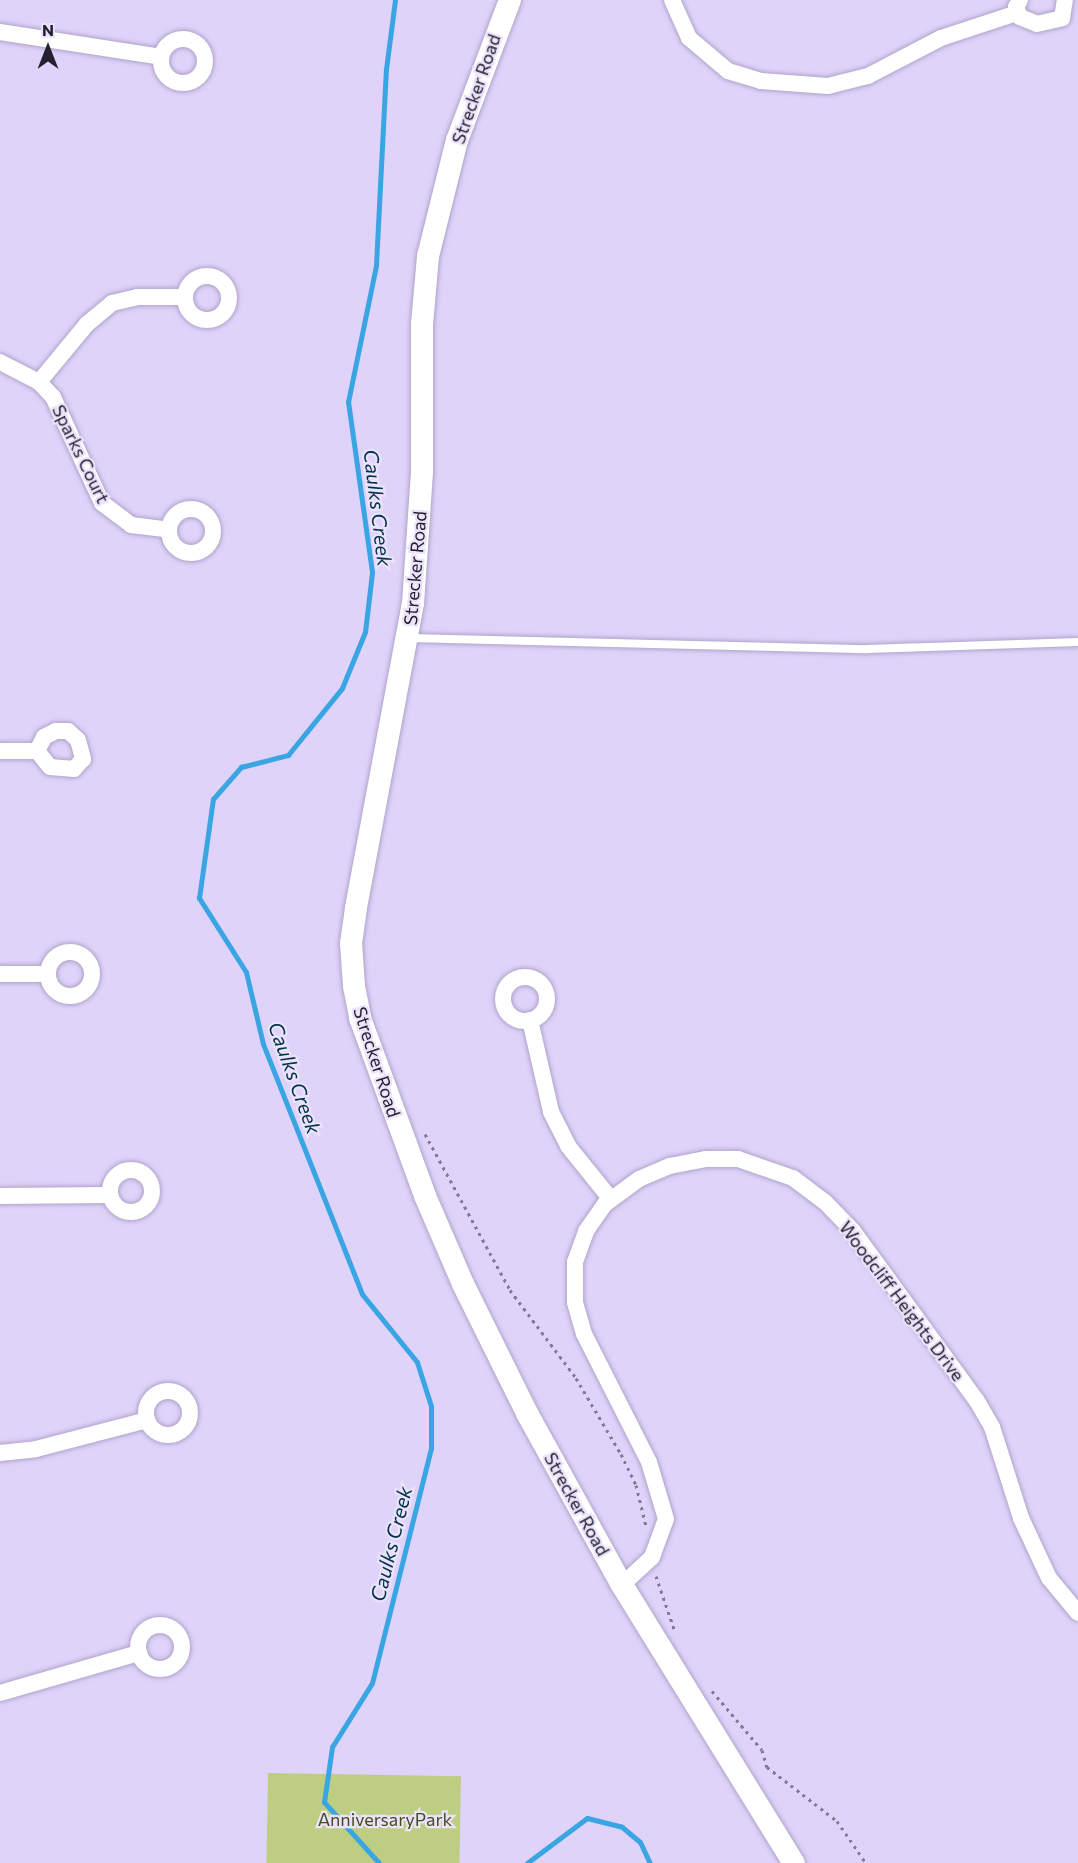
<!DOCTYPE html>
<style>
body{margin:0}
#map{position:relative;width:1078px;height:1863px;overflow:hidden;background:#dfd3fa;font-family:Commissioner,sans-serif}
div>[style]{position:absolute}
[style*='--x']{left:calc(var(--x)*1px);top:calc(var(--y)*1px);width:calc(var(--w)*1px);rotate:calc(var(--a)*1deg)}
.green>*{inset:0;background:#bdce82;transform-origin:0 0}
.stream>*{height:5px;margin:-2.5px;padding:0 2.5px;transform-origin:2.5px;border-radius:2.5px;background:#3aa5e3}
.path>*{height:3px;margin-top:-1.5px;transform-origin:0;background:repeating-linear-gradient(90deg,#827a94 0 3px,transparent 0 7.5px)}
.roads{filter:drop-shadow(0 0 2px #b0a4ca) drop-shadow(0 0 2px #b0a4ca)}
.lane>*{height:8px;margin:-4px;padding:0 4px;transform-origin:4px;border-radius:4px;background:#fff}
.street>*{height:16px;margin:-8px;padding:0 8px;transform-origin:8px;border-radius:8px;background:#fff}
.street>.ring{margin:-8px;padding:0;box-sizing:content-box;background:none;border:16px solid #fff;border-radius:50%}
.secondary>*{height:22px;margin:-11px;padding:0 11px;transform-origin:11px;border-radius:11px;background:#fff}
span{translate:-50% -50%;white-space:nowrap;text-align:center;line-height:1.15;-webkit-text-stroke:4.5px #eae3fb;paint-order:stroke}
.street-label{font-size:18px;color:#24202e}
.park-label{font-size:18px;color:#434c21}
.water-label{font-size:20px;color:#02314a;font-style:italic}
.north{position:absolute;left:18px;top:18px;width:60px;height:60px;-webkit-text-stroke:4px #eae3fb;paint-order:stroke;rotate:0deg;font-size:16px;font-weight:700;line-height:24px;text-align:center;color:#24202e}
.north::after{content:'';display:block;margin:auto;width:21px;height:27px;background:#24202e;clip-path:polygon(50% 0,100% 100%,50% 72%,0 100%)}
</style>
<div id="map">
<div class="green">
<i style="left:268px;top:1773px;width:193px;height:90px;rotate:1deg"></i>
</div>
<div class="stream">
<i style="--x:379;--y:1863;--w:82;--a:-132"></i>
<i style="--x:324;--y:1802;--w:56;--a:-81.7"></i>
<i style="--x:332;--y:1747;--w:75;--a:-58"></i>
<i style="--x:372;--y:1683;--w:242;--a:-75.9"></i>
<i style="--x:431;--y:1448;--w:42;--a:-90"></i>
<i style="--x:431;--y:1406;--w:46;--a:-107.7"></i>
<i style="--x:417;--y:1362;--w:87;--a:-129"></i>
<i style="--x:362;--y:1294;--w:269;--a:-111.6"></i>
<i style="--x:263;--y:1044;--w:74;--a:-103.3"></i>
<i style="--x:246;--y:972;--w:88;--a:-122.4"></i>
<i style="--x:199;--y:898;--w:100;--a:-82"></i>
<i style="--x:213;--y:799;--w:43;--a:-48.8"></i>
<i style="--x:241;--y:767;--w:49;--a:-14.3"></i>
<i style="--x:288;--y:755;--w:86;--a:-51.1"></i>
<i style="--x:342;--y:688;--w:61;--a:-67.7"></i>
<i style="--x:365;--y:632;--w:60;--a:-83.3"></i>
<i style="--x:372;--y:572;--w:172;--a:-98"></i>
<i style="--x:348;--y:402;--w:140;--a:-78.4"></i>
<i style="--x:376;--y:265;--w:196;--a:-87.1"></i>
<i style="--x:386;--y:69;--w:70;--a:-82.6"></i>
<i style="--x:527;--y:1863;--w:75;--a:-36.9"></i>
<i style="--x:587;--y:1818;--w:36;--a:14"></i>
<i style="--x:622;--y:1827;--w:23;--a:40"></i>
<i style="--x:640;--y:1842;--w:23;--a:65"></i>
</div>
<div class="path">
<i style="--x:425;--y:1134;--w:178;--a:61.4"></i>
<i style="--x:510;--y:1290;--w:110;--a:53.1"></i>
<i style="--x:576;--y:1378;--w:88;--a:59.4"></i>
<i style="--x:621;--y:1454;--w:34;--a:64"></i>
<i style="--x:636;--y:1485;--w:42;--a:76.3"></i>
<i style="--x:656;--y:1576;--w:56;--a:71.2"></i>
<i style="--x:712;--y:1691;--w:77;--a:49.7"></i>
<i style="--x:762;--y:1750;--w:18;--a:74"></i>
<i style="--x:767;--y:1767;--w:88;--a:37.6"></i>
<i style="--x:837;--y:1821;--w:51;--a:55.4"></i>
</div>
<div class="roads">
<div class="lane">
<i style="--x:409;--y:638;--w:458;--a:1.4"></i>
<i style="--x:867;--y:649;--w:211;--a:-1.9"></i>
</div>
<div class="street">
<i style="--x:672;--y:0;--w:42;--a:65.9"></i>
<i style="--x:689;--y:38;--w:51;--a:40.2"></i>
<i style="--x:728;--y:71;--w:34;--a:17"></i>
<i style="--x:761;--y:81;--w:67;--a:4.3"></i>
<i style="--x:828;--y:86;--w:41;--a:-14"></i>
<i style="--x:868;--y:76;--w:82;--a:-27.5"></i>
<i style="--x:941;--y:38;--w:80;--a:-18.2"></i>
<i style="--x:1020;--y:0;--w:8;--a:120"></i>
<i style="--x:1016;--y:7;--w:11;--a:68"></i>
<i style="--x:1020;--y:17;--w:18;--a:22"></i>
<i style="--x:1037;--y:24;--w:26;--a:-13"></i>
<i style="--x:1062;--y:18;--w:18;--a:-81"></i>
<i style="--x:0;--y:32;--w:163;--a:8.8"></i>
<i class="ring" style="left:161px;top:39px;width:28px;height:28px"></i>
<i class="ring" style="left:185px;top:276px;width:28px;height:28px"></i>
<i style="--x:0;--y:362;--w:44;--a:27.1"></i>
<i style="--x:39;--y:382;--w:21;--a:47"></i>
<i style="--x:53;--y:397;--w:117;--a:65.2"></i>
<i style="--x:102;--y:503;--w:36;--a:37"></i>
<i style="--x:131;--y:525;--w:38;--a:7"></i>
<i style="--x:39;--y:382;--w:75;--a:-50.4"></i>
<i style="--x:87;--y:324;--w:33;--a:-40"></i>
<i style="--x:112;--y:303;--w:26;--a:-13"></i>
<i style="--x:137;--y:297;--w:48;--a:0"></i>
<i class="ring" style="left:169px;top:509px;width:28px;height:28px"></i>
<i style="--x:56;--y:731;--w:12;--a:0"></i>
<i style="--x:68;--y:731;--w:13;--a:42"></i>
<i style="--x:78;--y:740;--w:20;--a:75"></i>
<i style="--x:83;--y:759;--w:13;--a:132"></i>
<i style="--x:74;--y:769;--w:24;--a:-175"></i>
<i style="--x:50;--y:767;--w:21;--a:-129"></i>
<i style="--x:37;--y:751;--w:16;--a:-63"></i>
<i style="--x:44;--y:737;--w:13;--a:-27"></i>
<i style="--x:0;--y:751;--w:37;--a:0"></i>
<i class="ring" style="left:48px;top:952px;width:28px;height:28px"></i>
<i style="--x:0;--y:974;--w:48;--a:0"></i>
<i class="ring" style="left:503px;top:977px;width:28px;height:28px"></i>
<i style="--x:530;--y:1020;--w:94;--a:77.1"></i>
<i style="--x:551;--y:1112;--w:38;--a:63"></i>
<i style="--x:568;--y:1146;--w:67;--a:51.1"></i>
<i class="ring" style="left:110px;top:1170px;width:26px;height:26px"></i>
<i style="--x:0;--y:1196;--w:109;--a:-0.5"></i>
<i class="ring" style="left:146px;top:1391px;width:28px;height:28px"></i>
<i style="--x:0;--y:1453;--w:36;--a:-6"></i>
<i style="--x:36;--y:1449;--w:115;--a:-14.6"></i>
<i style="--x:622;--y:1585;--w:41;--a:-43"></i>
<i style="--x:652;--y:1557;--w:40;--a:-69.8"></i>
<i style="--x:666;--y:1519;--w:59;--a:-106.6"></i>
<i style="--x:649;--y:1462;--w:144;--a:-116.9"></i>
<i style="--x:584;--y:1334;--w:33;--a:-106"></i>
<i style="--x:575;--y:1302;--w:40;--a:-90"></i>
<i style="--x:575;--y:1262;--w:33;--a:-70"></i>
<i style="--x:586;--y:1231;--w:33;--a:-55"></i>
<i style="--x:605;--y:1204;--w:42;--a:-36.3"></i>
<i style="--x:639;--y:1179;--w:34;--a:-23"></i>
<i style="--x:670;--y:1166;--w:37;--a:-11"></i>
<i style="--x:706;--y:1159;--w:32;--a:0"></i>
<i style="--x:738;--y:1159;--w:58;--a:19.1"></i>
<i style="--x:793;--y:1178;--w:40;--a:37"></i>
<i style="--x:825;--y:1202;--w:40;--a:46"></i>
<i style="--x:853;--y:1231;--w:210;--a:53.9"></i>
<i style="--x:977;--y:1401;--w:30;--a:60"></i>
<i style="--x:992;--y:1427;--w:96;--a:72.3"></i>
<i style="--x:1021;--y:1518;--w:66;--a:65"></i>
<i style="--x:1049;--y:1578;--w:45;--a:50.4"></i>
<i class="ring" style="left:138px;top:1625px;width:28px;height:28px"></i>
<i style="--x:0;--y:1693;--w:145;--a:-16.1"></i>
</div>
<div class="secondary">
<i style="--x:510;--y:0;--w:150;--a:110.7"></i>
<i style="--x:457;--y:140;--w:120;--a:104"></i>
<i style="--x:428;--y:256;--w:68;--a:95"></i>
<i style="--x:422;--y:324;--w:148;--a:90"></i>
<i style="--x:422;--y:472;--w:131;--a:93.9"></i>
<i style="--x:413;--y:603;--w:310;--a:100.6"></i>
<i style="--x:356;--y:908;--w:35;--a:98"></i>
<i style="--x:351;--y:943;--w:43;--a:86"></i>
<i style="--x:354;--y:986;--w:33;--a:79"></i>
<i style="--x:360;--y:1018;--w:189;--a:69.9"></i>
<i style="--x:425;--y:1196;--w:96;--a:66.6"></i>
<i style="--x:463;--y:1284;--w:146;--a:63.6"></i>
<i style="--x:528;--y:1415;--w:194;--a:61.1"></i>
<i style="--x:622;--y:1585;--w:327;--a:58.3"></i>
</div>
</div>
<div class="street-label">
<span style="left:476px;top:89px;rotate:-71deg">Strecker Road</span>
<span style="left:81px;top:454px;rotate:64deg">Sparks Court</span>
<span style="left:415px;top:568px;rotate:-85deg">Strecker Road</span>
<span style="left:377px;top:1062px;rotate:72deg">Strecker Road</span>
<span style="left:902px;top:1301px;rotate:53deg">Woodcliff Heights Drive</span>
<span style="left:577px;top:1504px;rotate:61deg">Strecker Road</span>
</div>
<div class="park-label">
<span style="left:385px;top:1819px">AnniversaryPark</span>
</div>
<div class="water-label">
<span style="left:378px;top:508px;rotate:83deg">Caulks Creek</span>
<span style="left:295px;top:1078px;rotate:70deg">Caulks Creek</span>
<span style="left:391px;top:1544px;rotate:-76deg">Caulks Creek</span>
</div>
<div class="north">N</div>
</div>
